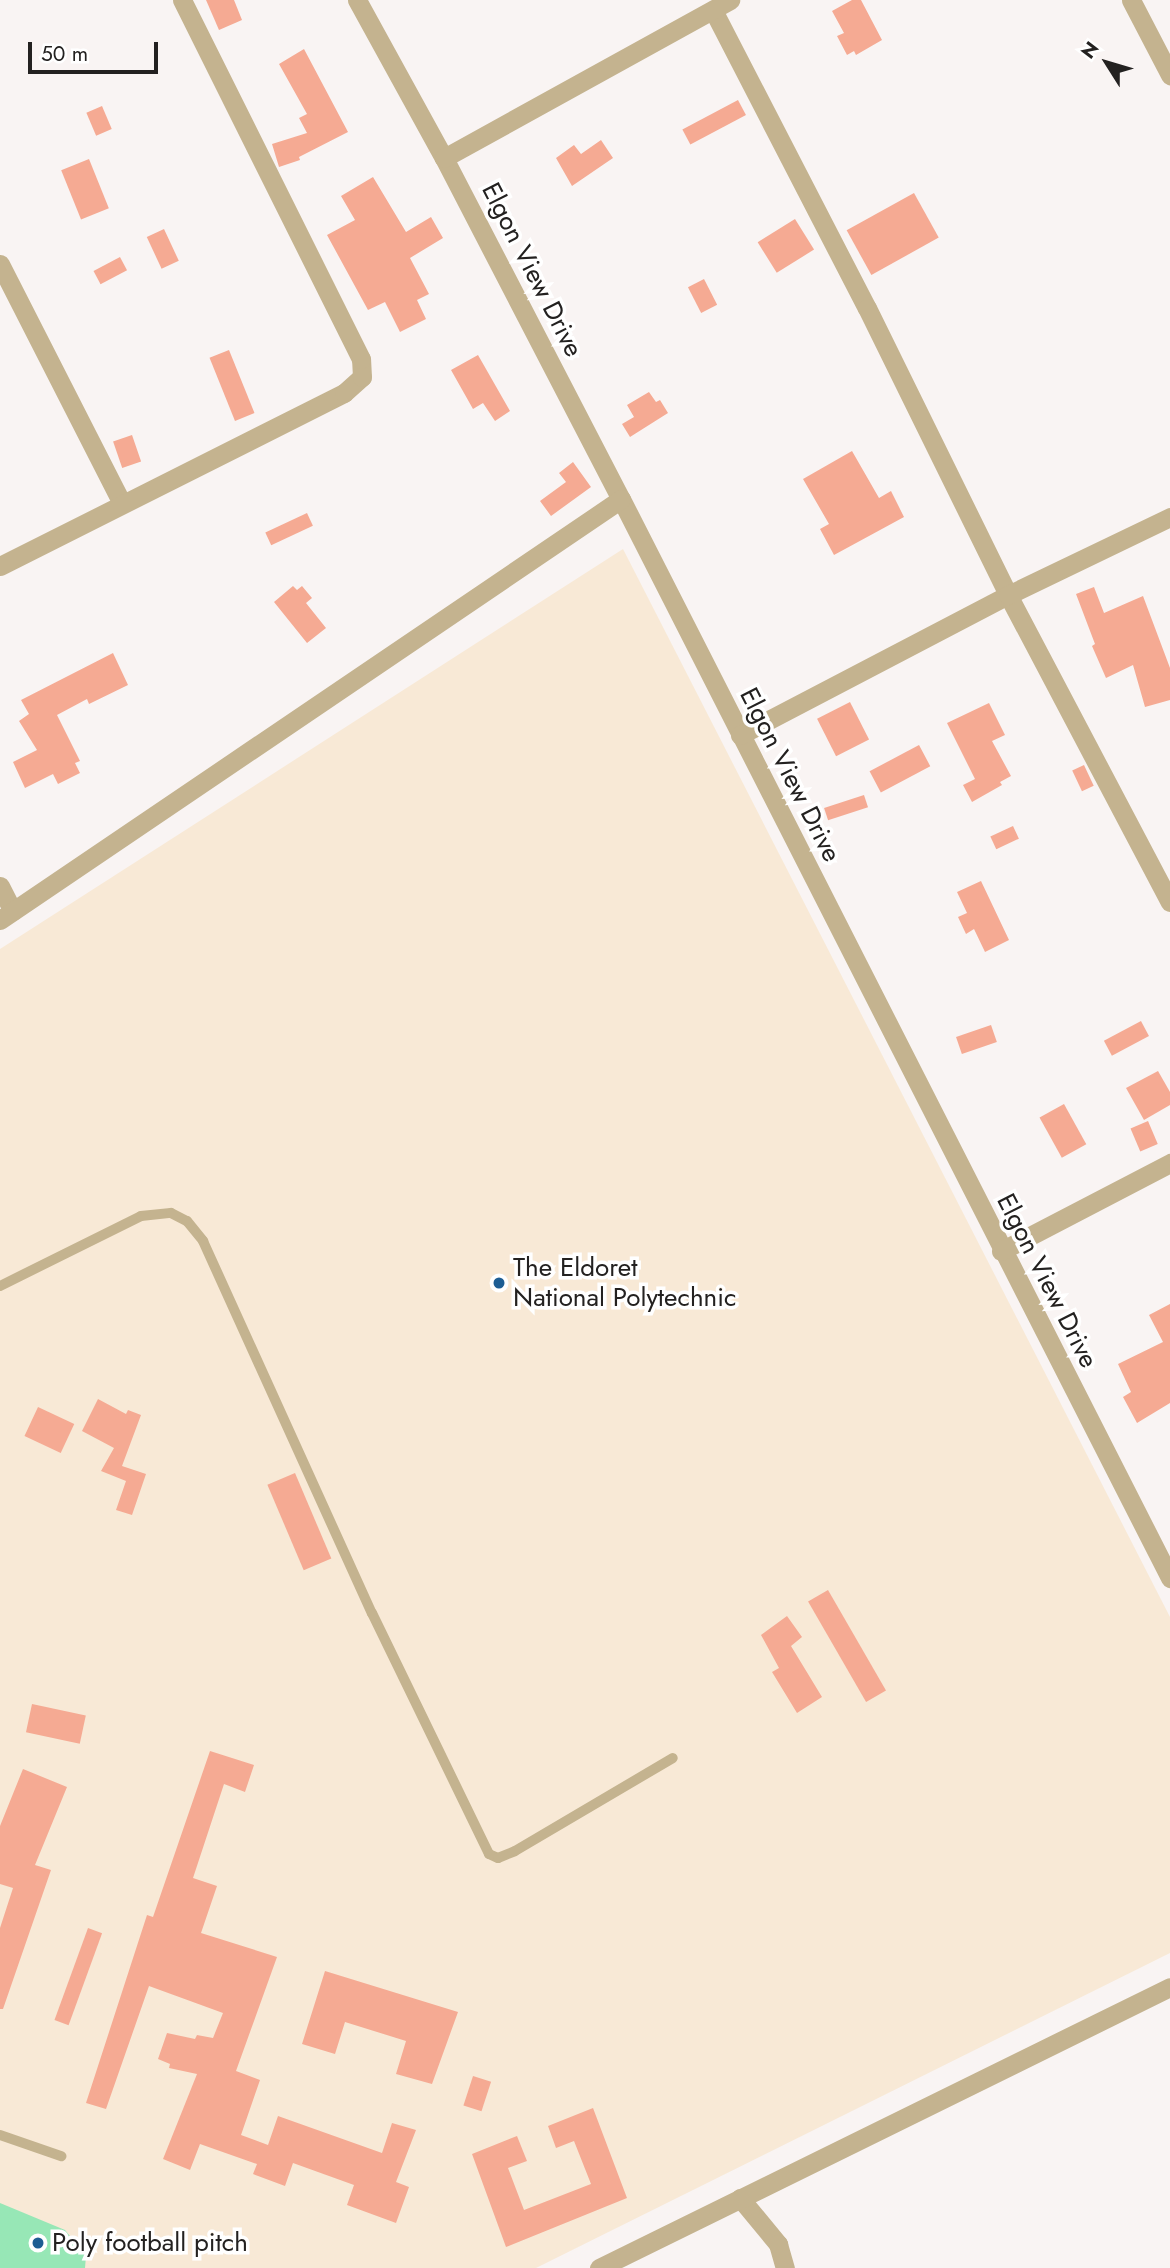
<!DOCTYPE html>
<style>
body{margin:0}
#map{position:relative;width:1170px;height:2268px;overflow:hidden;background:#f9f4f3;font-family:Jost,sans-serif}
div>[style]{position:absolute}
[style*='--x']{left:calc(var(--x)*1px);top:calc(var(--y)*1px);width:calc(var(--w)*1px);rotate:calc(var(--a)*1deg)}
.commercial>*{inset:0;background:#f8e9d6}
.green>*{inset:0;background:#97e7b6}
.building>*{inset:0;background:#f5aa93;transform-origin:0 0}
.service>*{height:10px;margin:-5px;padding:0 5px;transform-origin:5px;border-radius:5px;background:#c4b38f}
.minor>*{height:19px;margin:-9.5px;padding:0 9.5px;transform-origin:9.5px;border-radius:9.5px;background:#c4b38f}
.dots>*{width:19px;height:19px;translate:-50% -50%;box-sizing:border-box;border:4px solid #fff;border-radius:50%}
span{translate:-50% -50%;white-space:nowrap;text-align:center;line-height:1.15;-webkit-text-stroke:7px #fff;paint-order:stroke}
.street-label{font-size:26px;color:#232120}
.poi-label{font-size:26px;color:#232120}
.left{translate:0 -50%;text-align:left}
.north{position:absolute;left:1072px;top:28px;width:70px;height:70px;-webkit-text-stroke:5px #fff;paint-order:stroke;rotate:307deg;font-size:19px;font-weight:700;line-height:28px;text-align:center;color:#232120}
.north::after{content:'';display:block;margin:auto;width:24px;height:32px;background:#232120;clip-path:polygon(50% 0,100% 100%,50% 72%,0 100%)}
.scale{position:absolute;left:28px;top:42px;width:130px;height:32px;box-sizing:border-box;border:4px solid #232120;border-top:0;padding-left:9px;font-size:21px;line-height:24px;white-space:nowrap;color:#232120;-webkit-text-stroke:5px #fff;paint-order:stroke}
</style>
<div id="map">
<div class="commercial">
<i style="clip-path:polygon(623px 549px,1170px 1617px,1170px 1953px,536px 2268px,0 2268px,0 949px)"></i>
</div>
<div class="green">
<i style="clip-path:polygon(0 2203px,65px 2230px,86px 2256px,85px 2268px,0 2268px)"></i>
</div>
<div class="building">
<i style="clip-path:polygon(206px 0,234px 0,242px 20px,219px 30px)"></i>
<i style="clip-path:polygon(852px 0,861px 0,882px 40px,856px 55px,854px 51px,847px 55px,837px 36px,844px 33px,832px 11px)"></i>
<i style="clip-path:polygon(304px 49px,348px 132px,299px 157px,300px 160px,279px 167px,272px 144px,307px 133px,299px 118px,307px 114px,279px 64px)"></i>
<i style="left:738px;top:100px;width:17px;height:63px;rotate:62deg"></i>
<i style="left:102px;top:106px;width:25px;height:17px;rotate:67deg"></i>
<i style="clip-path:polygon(601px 140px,613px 158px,572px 186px,556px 158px,574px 145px,581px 154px)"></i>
<i style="left:89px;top:159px;width:53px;height:30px;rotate:68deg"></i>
<i style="clip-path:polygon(373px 177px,406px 232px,431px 217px,443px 238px,410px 258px,429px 294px,417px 300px,426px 319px,400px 332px,385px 302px,368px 310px,327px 235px,355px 220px,341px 196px)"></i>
<i style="left:914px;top:193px;width:51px;height:77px;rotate:61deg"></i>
<i style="left:795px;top:219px;width:36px;height:44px;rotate:58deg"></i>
<i style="left:164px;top:229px;width:35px;height:19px;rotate:65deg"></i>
<i style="left:120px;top:257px;width:15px;height:30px;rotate:62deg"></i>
<i style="left:704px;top:279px;width:29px;height:18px;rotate:63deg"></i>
<i style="left:229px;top:350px;width:68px;height:21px;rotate:68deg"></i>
<i style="clip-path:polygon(478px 355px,510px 411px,495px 421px,483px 403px,473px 409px,451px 370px)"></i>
<i style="clip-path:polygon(649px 392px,656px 402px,660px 400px,668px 413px,630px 437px,622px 424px,634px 417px,627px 405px)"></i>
<i style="left:132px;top:435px;width:28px;height:20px;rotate:71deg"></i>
<i style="clip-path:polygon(852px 451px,879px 498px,891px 491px,904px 517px,834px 555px,820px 529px,829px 524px,803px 479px)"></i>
<i style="clip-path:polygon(573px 462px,591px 487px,551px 516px,540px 501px,566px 482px,559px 473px)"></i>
<i style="left:307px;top:513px;width:14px;height:46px;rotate:65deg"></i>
<i style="clip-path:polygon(293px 586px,297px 590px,302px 586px,312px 598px,306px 603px,326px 628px,307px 643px,274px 602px)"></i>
<i style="clip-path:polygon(1094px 587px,1104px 613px,1143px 596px,1170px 668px,1170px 700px,1145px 707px,1133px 665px,1106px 678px,1092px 646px,1095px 644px,1076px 594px)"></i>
<i style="clip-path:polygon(113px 653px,128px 685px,89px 704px,87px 699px,57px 715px,80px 761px,75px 763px,80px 773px,58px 784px,53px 774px,25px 788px,13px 762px,37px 750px,19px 721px,29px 714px,21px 700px)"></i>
<i style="left:850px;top:702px;width:42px;height:37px;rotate:63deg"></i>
<i style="clip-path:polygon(989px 703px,1005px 735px,992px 741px,1011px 776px,1000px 782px,1002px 785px,972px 802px,963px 785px,975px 779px,947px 723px)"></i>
<i style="left:919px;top:745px;width:24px;height:56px;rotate:62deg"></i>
<i style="left:1084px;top:765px;width:23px;height:13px;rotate:65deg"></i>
<i style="left:864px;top:795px;width:13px;height:42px;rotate:72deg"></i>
<i style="left:1013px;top:826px;width:14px;height:25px;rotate:65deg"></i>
<i style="clip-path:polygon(981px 881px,1009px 940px,985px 952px,974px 929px,966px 934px,958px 917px,967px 913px,957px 892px)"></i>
<i style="left:1141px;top:1021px;width:17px;height:42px;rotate:62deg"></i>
<i style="left:991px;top:1025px;width:18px;height:37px;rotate:71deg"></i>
<i style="clip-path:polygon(1158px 1071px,1170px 1092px,1170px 1105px,1144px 1120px,1126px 1088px)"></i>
<i style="left:1064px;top:1104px;width:46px;height:28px;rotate:61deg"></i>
<i style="left:1148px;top:1121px;width:25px;height:19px;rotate:67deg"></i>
<i style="clip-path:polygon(1170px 1304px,1170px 1403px,1137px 1423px,1123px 1397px,1131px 1392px,1118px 1364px,1163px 1342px,1149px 1315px)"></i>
<i style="clip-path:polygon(98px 1399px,126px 1414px,128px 1410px,141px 1415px,122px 1466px,146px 1474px,132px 1515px,116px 1510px,126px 1481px,101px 1471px,114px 1448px,82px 1431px)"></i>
<i style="left:38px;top:1407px;width:40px;height:32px;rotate:25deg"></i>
<i style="left:295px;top:1473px;width:93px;height:30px;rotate:67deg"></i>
<i style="left:828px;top:1590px;width:116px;height:23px;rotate:60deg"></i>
<i style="clip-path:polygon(787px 1616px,802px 1637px,791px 1646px,822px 1697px,797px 1713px,772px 1672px,779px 1668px,761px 1635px)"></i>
<i style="left:32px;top:1704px;width:55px;height:29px;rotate:12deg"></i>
<i style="clip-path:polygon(210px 1751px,254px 1765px,245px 1792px,224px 1784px,193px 1878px,217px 1886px,201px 1933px,277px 1957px,236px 2071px,260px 2080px,241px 2135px,268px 2145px,278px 2116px,382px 2153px,392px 2123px,416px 2130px,396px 2182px,409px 2187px,396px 2223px,347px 2205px,354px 2185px,293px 2163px,285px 2186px,253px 2174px,257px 2164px,200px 2144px,190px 2170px,163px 2159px,197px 2074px,169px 2068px,170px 2064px,158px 2059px,167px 2033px,195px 2039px,197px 2035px,213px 2038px,223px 2013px,149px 1986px,106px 2109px,86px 2103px,147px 1915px,153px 1917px)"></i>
<i style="clip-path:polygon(23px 1769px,67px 1787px,35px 1865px,51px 1870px,3px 2009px,0 2009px,0 1928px,13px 1888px,0 1884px,0 1826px)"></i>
<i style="left:88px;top:1928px;width:15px;height:98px;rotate:20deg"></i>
<i style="clip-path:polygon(325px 1971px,458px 2012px,432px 2084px,396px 2074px,406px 2041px,345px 2022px,335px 2054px,302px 2044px)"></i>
<i style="left:473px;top:2076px;width:19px;height:31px;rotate:18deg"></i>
<i style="clip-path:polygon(593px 2108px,627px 2198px,506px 2247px,472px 2154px,517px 2136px,527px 2161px,508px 2168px,524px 2210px,591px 2184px,574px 2141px,556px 2148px,548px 2126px)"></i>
</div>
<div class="service">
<i style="--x:0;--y:1286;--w:157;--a:-26.4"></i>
<i style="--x:141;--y:1216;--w:30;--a:-6"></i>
<i style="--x:171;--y:1213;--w:18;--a:27"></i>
<i style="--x:187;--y:1221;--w:26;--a:51"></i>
<i style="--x:203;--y:1241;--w:409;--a:65.6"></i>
<i style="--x:372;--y:1613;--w:268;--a:64.1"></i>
<i style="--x:489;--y:1854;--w:10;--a:24"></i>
<i style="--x:498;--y:1858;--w:18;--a:-22"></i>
<i style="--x:515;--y:1851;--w:183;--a:-30.5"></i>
<i style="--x:0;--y:2135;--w:65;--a:19"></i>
</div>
<div class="minor">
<i style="--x:357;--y:0;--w:180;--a:61.2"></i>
<i style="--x:444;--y:158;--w:384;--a:62.6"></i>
<i style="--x:621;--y:499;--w:1211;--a:63.03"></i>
<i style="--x:1131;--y:0;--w:85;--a:62.5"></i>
<i style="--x:713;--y:10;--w:335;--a:62.7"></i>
<i style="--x:867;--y:308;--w:320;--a:63.8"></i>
<i style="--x:1008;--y:595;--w:347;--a:62.2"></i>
<i style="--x:444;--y:158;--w:327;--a:-28.9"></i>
<i style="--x:0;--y:264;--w:268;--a:63"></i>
<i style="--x:0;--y:566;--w:385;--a:-26.7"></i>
<i style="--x:344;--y:393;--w:24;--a:-42"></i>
<i style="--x:362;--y:377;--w:18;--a:-93"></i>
<i style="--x:361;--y:359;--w:401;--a:-116.5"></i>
<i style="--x:740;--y:735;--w:302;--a:-27.6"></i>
<i style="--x:1008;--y:595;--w:180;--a:-25.7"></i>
<i style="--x:0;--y:886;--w:28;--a:63"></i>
<i style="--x:0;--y:920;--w:750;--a:-34.13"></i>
<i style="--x:1001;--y:1251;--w:191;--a:-27.5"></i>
<i style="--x:740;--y:2198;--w:60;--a:50.4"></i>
<i style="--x:778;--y:2244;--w:25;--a:74"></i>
<i style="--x:599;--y:2268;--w:636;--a:-26.2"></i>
</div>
<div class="dots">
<i style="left:499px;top:1283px;background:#1d5d93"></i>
<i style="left:38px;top:2243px;background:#1d5d93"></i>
</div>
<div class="street-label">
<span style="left:532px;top:270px;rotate:63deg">Elgon View Drive</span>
<span style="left:790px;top:775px;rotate:63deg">Elgon View Drive</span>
<span style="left:1047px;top:1281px;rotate:63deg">Elgon View Drive</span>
</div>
<div class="poi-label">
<span class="left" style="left:513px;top:1283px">The Eldoret<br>National Polytechnic</span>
<span class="left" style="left:52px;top:2243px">Poly football pitch</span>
</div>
<div class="north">N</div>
<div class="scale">50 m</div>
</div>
